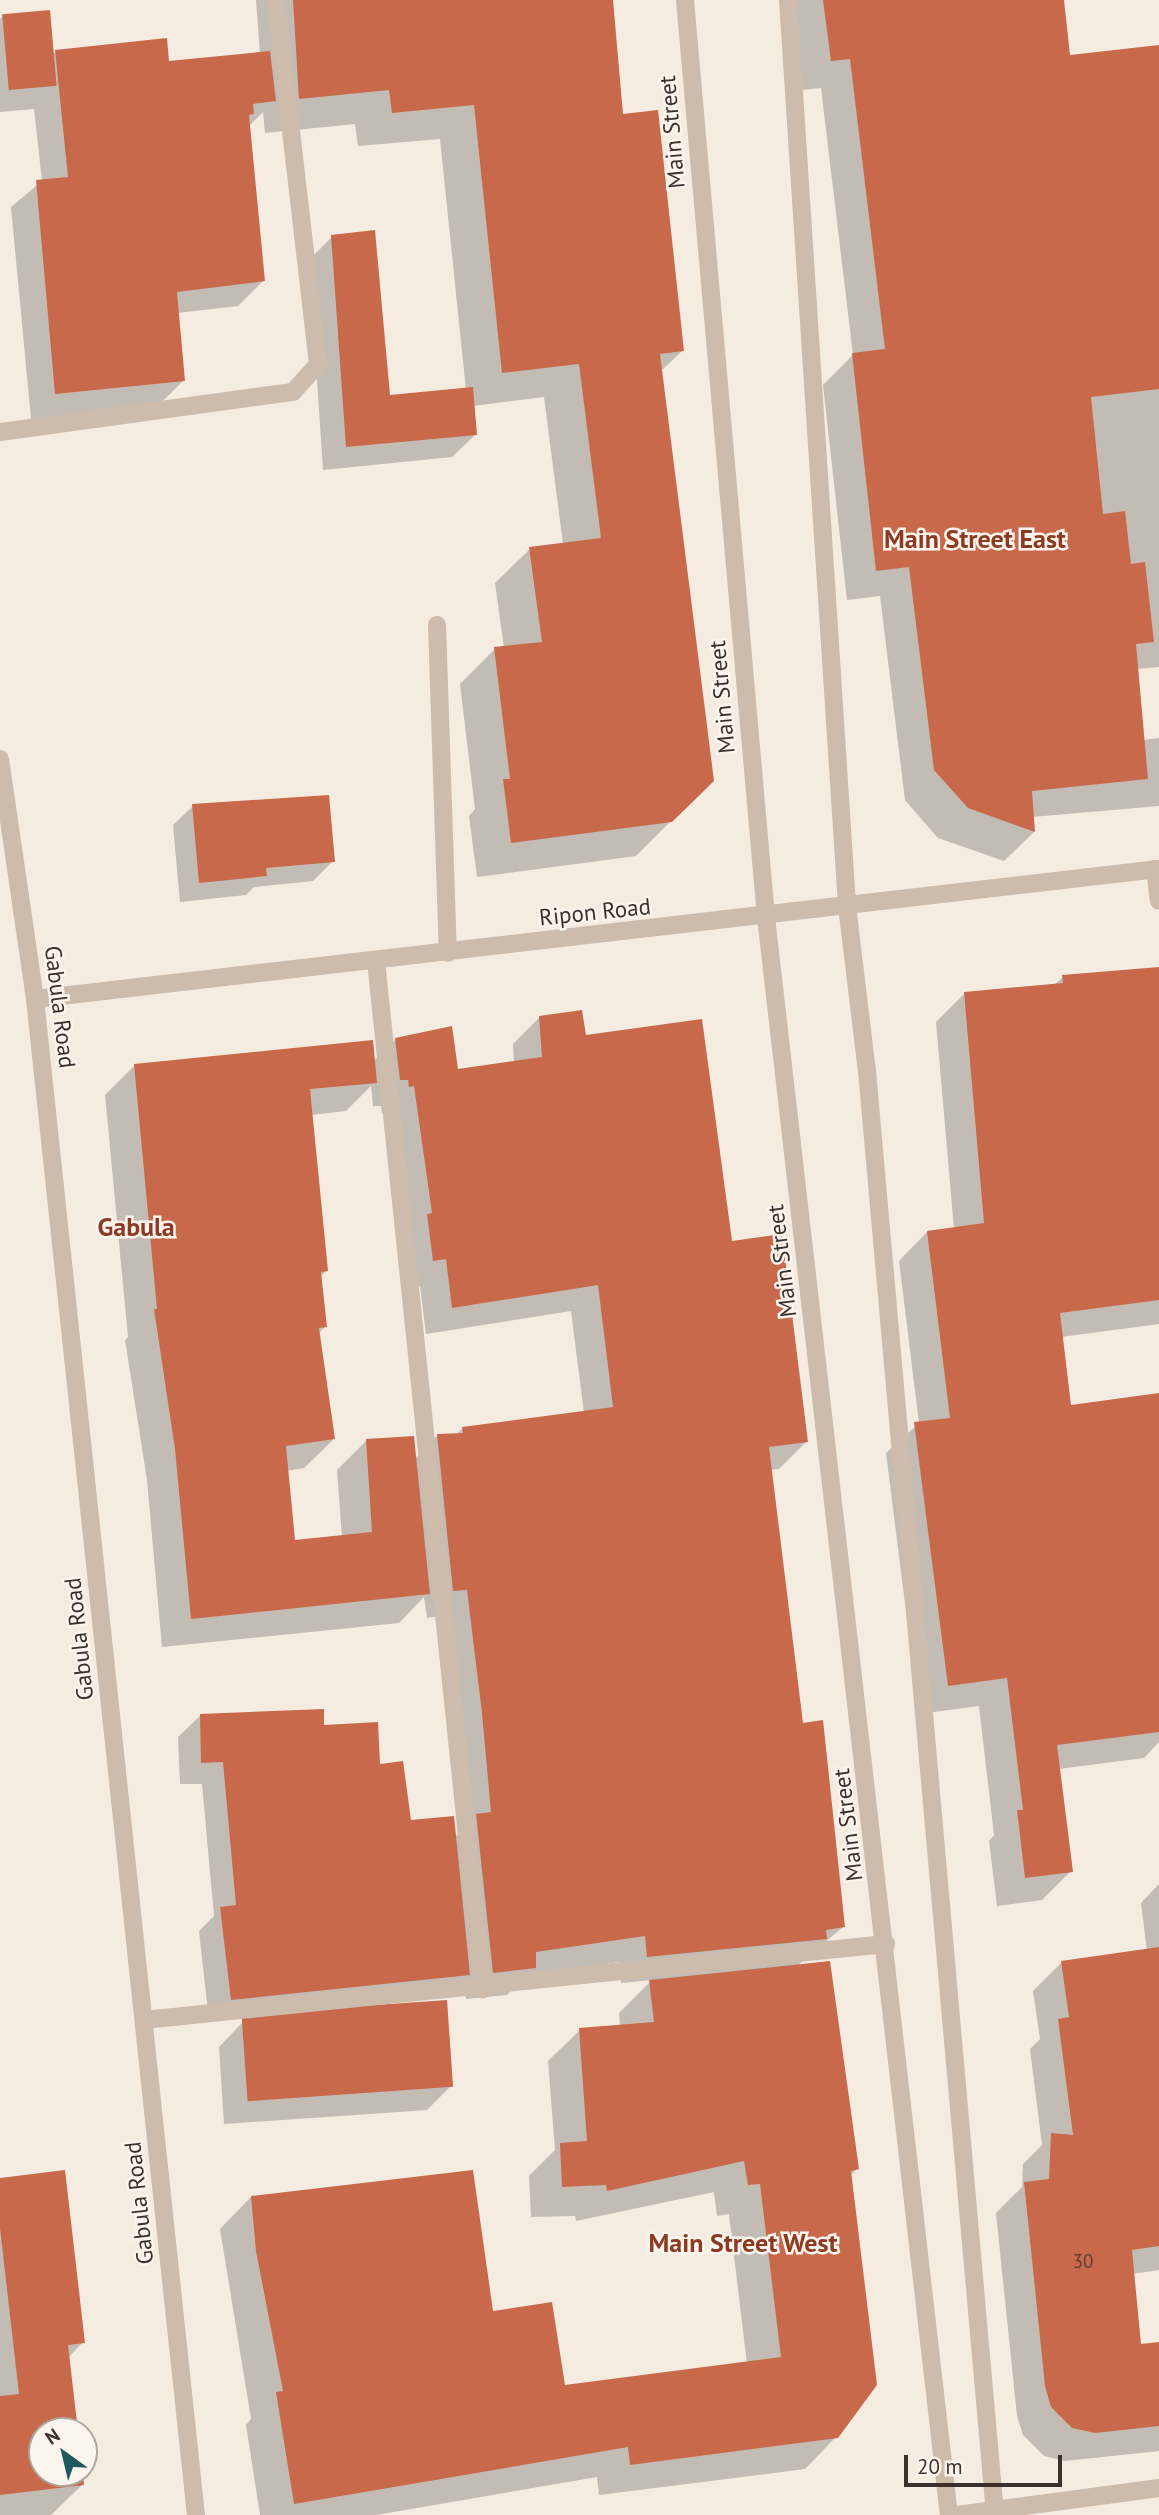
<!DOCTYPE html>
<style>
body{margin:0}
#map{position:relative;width:1159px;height:2515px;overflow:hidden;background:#f4ebe1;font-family:"PT Sans",sans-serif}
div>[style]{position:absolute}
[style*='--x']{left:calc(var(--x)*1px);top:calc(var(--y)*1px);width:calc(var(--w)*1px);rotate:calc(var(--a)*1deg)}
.shadow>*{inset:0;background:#0003}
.building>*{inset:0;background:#c8694b;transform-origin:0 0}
.service>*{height:18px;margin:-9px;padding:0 9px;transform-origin:9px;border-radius:9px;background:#cdbbac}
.minor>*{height:18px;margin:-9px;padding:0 9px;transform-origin:9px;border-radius:9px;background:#cdbbac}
.tertiary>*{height:18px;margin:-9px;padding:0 9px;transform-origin:9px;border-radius:9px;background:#cdbbac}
span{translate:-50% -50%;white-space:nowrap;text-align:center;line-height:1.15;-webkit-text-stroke:5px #fbf5ee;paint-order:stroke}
.number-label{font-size:19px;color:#5e3e33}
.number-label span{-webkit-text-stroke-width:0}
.street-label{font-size:23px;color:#3b302b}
.quarter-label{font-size:26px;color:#8c3b22;font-weight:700}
.north{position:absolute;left:28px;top:2417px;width:70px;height:70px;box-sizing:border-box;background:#fbf5ee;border:2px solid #aea6a0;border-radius:50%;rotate:326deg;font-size:19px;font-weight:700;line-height:28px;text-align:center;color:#3b302b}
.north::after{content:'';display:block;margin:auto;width:24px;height:32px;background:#1f5a5e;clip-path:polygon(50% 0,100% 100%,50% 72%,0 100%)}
.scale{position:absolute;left:904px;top:2455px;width:158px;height:32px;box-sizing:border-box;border:4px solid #3b302b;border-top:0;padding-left:9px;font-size:21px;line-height:24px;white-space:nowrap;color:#3b302b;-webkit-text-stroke:5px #fbf5ee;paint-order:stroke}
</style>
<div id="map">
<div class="shadow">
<i style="clip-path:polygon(256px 0,611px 0,622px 116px,682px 351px,660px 372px,677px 815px,636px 856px,477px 877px,469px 816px,475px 809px,460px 684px,495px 649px,504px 648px,495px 583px,530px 549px,563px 544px,544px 397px,473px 406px,476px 434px,452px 457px,323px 470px,309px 260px,332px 237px,389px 397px,466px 390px,440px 139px,358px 146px,355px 124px,265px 133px,263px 112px,249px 126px,263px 281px,238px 306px,177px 313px,183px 381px,158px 406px,31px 419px,11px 207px,42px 181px,34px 109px,0 112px,0 19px,3px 16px,52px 55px,56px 52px,167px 63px,260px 54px)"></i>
<i style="clip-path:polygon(791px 0,1063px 0,1068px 57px,1159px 47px,1159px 667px,1136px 669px,1143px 740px,1159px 738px,1159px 806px,1032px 817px,1034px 832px,1004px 861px,938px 838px,905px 800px,880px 596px,847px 600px,823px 385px,853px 355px,821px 88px,802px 90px)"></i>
<i style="clip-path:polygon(193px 806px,333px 861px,313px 881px,254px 887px,246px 895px,180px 902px,173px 825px)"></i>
<i style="clip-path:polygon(1159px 969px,1159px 1324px,1061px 1337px,1069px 1407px,1159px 1395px,1159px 1742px,1144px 1758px,1059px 1769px,1071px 1871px,1042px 1900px,997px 1906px,989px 1841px,994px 1835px,979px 1706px,919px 1714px,886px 1453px,919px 1423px,899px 1261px,927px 1232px,954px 1229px,936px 1022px,965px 993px,1054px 985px,1063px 977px)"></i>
<i style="clip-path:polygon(evenodd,540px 1017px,584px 1037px,730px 1243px,806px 1442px,779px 1469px,770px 1470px,801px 1725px,843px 1927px,797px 1966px,857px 2169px,850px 2176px,836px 2437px,805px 2469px,599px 2495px,597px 2477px,376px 2515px,260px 2515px,246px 2425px,251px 2419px,220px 2229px,251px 2197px,491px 2313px,564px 2387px,747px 2364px,729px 2214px,717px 2216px,714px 2192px,576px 2221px,575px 2216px,531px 2217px,529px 2176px,555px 2150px,548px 2061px,580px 2030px,620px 2026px,619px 2013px,652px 1980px,621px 1983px,619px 1962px,526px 1976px,507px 1995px,466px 1999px,464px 1979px,209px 2021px,199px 1931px,214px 1916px,202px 1784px,180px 1784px,178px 1737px,201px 1715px,323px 1727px,378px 1766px,409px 1822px,454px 1838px,463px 1829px,440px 1616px,427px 1618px,424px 1597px,399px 1623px,162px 1647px,147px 1480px,125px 1340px,128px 1337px,105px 1095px,135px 1065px,373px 1062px,396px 1039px,456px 1071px,514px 1063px,513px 1044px,540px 1017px,371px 1086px,373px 1106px,381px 1106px,382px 1113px,388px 1112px,407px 1287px,420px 1286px,426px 1334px,571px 1311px,584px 1413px,463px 1428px,456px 1435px,437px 1436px,415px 1459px,367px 1440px,337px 1470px,342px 1537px,293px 1542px,286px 1471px,304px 1468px,334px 1439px,318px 1334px,326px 1326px,320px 1277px,326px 1271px,311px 1115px,346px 1111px,371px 1086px)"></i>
<i style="clip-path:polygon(1159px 1884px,1159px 2270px,1132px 2274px,1140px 2346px,1159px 2344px,1159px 2451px,1065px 2461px,1044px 2456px,1023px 2435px,1017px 2416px,996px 2213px,1022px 2187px,1023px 2164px,1042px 2145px,1030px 2049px,1040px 2039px,1033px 1991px,1062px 1962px,1147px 1951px,1141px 1903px)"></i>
<i style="clip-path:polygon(242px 2023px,451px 2086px,427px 2110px,224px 2124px,219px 2047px)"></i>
<i style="clip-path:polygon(0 2179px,83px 2342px,68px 2358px,76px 2431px,42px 2431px,42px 2473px,81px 2473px,83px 2484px,51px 2515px,0 2515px)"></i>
</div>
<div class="building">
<i style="clip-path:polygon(293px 0,613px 0,623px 114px,658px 110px,684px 351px,660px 354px,714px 781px,672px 822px,511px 843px,503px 779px,510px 779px,494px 647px,542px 642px,529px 547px,601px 538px,579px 364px,502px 373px,474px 105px,392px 113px,389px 90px,299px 99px)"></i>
<i style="clip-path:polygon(823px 0,1064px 0,1070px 55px,1159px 45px,1159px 389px,1091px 397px,1103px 514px,1125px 511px,1131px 564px,1145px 562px,1154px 642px,1136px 644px,1148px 779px,1032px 791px,1035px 832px,968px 808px,934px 770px,909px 567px,876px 571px,852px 353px,885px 349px,850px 59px,831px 61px)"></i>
<i style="left:50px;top:10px;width:76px;height:48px;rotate:85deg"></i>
<i style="clip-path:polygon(167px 38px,169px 61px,270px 51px,276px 101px,253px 104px,254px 114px,249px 115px,265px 281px,177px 292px,185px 381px,55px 394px,36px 180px,68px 177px,55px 50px)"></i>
<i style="clip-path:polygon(375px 230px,390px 395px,473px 387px,477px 435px,346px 447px,331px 235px)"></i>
<i style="clip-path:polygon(329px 795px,335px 862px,266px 868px,267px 876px,199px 883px,192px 804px)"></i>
<i style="clip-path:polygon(1159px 967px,1159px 1300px,1060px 1313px,1071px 1405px,1159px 1393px,1159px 1732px,1057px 1745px,1073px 1872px,1025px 1878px,1017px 1810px,1023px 1810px,1007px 1678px,948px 1686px,914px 1422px,950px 1418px,927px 1231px,984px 1223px,964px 992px,1063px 983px,1062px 975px)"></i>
<i style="clip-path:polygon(582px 1010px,586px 1035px,702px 1019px,732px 1241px,782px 1234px,808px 1442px,769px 1447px,803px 1723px,823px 1720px,845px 1927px,826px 1930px,827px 1939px,647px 1957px,645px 1936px,536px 1952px,536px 1968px,493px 1973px,476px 1814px,491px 1812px,482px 1713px,467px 1590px,453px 1591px,437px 1434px,463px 1433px,462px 1427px,613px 1407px,598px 1285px,452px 1308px,446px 1259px,433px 1261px,427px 1214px,432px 1213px,414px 1086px,409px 1087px,408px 1080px,400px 1080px,395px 1038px,452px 1026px,458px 1069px,542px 1057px,539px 1016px)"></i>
<i style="clip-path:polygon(373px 1040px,377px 1083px,310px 1089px,328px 1271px,321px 1272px,327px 1327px,319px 1328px,335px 1439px,286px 1446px,295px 1540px,372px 1532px,366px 1439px,414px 1436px,430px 1594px,191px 1619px,175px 1449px,154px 1309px,157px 1309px,134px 1064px)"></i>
<i style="clip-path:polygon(324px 1709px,324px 1725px,378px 1722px,380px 1764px,403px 1761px,411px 1820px,454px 1816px,470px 1975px,231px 2000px,220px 1907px,236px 1905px,223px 1762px,201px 1763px,200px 1714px)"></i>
<i style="clip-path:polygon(1159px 1947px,1159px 2246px,1132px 2250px,1141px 2344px,1159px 2342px,1159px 2426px,1095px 2433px,1072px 2428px,1051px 2407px,1045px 2386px,1024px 2182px,1049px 2179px,1051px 2133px,1073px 2135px,1058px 2019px,1069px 2017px,1061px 1961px)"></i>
<i style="clip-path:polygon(830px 1961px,859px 2169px,851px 2171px,877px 2385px,838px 2438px,630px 2465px,628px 2447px,294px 2504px,276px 2392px,283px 2391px,256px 2251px,251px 2196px,473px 2170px,493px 2311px,552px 2302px,565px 2385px,781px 2357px,760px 2184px,748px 2185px,744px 2161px,607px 2191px,606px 2185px,562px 2187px,560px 2143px,587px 2141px,579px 2028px,654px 2022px,649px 1980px)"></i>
<i style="left:447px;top:2000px;width:87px;height:206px;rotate:86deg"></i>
<i style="clip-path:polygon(65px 2170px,85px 2343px,68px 2345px,78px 2431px,42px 2431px,42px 2473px,83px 2473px,84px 2485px,0 2495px,0 2396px,19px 2394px,0 2228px,0 2178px)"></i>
</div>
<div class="service">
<i style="--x:437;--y:625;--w:328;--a:88.1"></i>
</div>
<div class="minor">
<i style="--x:0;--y:432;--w:296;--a:-7.8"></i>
<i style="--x:293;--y:392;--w:38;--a:-48"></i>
<i style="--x:318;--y:364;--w:366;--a:-96.6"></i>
<i style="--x:0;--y:759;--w:243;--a:81.7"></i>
<i style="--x:35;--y:999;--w:1525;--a:83.94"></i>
<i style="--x:1155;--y:869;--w:32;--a:83"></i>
<i style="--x:376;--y:961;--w:1034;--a:84.06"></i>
<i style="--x:35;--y:999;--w:1131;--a:-6.6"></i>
<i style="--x:144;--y:2020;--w:746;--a:-5.85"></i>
<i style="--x:957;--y:2515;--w:204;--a:-7.6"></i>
</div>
<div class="tertiary">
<i style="--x:685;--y:0;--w:921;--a:84.95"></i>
<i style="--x:766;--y:917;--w:1608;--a:83.47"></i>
<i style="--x:788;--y:0;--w:908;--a:86.27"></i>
<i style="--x:847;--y:906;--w:166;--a:83.1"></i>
<i style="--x:867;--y:1071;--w:1450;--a:84.93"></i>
</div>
<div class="number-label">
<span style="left:1083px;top:2262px">30</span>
</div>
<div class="street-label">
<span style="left:672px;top:132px;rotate:-95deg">Main Street</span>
<span style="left:722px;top:697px;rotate:-95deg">Main Street</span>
<span style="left:595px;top:912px;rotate:-6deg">Ripon Road</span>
<span style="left:60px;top:1007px;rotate:83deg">Gabula Road</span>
<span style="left:782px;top:1261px;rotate:-97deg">Main Street</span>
<span style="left:79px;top:1639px;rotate:-96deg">Gabula Road</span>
<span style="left:848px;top:1825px;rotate:-97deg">Main Street</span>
<span style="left:139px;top:2203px;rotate:-96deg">Gabula Road</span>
</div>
<div class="quarter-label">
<span style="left:975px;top:539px">Main Street East</span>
<span style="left:136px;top:1227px">Gabula</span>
<span style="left:743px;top:2243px">Main Street West</span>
</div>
<div class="north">N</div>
<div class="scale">20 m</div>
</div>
